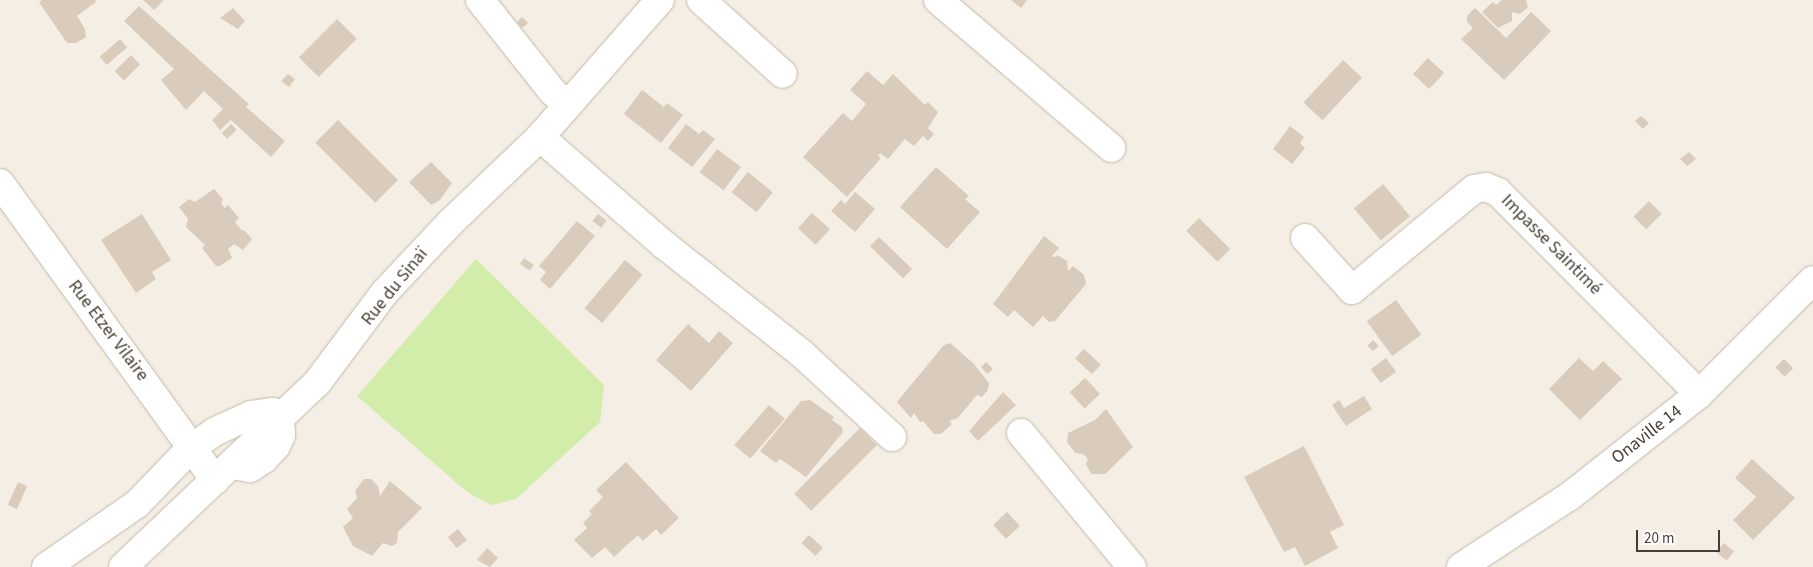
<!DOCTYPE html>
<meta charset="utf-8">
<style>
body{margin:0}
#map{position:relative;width:1813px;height:567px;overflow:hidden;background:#f4eee4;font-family:"Source Sans 3",sans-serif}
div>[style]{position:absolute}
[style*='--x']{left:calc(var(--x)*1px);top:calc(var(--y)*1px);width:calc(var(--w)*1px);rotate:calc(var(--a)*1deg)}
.green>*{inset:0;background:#d2eda9}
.building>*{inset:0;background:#daccbc;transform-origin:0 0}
.roads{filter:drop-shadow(0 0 1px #c3b9a9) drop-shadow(0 0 1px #c3b9a9)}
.minor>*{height:28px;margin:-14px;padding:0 14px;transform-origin:14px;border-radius:14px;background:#fff}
span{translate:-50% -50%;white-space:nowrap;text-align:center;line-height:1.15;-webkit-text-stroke:4px #fff;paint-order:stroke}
.street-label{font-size:18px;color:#473e33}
.scale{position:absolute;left:1636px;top:530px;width:84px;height:22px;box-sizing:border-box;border:2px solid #473e33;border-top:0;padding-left:6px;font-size:15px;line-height:18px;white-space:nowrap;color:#473e33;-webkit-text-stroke:4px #fff;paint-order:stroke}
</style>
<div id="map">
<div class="green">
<i style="clip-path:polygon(476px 259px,604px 385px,600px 422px,516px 499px,491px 505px,467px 492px,357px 396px)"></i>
</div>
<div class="building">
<i style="clip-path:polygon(42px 0,95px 0,96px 2px,77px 16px,85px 29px,86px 37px,76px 43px,67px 43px,39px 2px)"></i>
<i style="clip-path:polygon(143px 0,164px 0,154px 10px)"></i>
<i style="clip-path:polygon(1011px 0,1027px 0,1021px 8px)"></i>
<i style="clip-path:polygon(1502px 0,1526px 0,1528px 7px,1520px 14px,1512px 12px,1512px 21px,1498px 28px,1482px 12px,1493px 2px,1496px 5px)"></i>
<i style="clip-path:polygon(139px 6px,249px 104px,246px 107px,285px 141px,271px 157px,231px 120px,220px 130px,212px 120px,223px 109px,204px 91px,186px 110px,161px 80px,174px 69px,124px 21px)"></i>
<i style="clip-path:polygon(233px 8px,245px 21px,238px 29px,220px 18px)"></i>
<i style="clip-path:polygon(1475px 8px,1506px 38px,1531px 12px,1551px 31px,1504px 80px,1461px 39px,1473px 28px,1467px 22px,1467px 16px)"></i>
<i style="clip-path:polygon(522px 17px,528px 23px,522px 28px,517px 22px)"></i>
<i style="left:337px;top:19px;width:28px;height:54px;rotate:45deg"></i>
<i style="left:120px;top:39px;width:11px;height:27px;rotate:49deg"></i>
<i style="left:131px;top:55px;width:13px;height:23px;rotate:45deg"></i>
<i style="left:1428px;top:58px;width:22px;height:22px;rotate:43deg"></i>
<i style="left:1343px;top:60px;width:26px;height:58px;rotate:43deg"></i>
<i style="clip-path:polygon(867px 71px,883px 85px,893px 74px,925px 105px,928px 102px,938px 112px,928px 128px,934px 134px,928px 141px,923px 136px,914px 146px,905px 139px,888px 159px,880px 153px,878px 156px,881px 158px,847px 197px,803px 157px,843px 113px,852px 121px,866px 104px,850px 90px)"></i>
<i style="clip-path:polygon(288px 74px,295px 79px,289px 87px,281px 81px)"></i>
<i style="clip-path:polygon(642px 90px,664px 107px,667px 103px,683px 115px,661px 143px,624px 114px)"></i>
<i style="clip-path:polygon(1641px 116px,1649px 123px,1643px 129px,1635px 121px)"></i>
<i style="left:338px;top:120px;width:85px;height:32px;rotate:45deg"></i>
<i style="left:231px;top:124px;width:8px;height:13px;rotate:45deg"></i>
<i style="clip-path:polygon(686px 124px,699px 134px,703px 130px,715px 139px,692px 167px,668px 148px)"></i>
<i style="clip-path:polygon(1290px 126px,1304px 137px,1300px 143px,1305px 148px,1292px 164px,1273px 149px)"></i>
<i style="left:717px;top:149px;width:30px;height:29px;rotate:37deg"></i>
<i style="clip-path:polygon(1689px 152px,1696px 159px,1687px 166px,1680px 159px)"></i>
<i style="clip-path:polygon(431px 162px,452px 183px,440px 200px,431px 205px,409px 182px)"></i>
<i style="clip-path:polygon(936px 167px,969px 196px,965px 199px,980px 212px,947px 249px,900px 207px)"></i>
<i style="left:748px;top:172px;width:32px;height:26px;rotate:39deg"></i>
<i style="left:1383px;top:184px;width:42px;height:38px;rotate:50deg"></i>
<i style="clip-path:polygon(214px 189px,223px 199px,221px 203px,225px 208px,228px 205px,239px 218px,235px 222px,242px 231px,244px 230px,252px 239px,243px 250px,234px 244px,228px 249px,232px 258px,220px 266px,216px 266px,202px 248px,205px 245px,186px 227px,188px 219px,179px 207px,189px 199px,195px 202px)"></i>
<i style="clip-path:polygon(855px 192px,875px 209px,855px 232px,831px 211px,841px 200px,845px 204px)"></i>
<i style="left:1649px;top:201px;width:18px;height:22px;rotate:45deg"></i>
<i style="left:812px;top:213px;width:24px;height:21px;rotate:42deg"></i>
<i style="clip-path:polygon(142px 214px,171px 260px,152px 272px,156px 279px,136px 293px,101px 240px)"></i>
<i style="left:598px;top:214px;width:11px;height:9px;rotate:38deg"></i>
<i style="left:1199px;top:218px;width:44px;height:18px;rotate:45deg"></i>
<i style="clip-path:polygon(577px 221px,595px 236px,550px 289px,540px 280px,546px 272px,539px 266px)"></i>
<i style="clip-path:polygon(1044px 236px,1059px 248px,1051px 257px,1059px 256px,1067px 261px,1068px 271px,1073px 266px,1084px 275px,1086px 284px,1055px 321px,1049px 322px,1043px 316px,1033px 327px,1014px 310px,1008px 317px,993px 304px)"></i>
<i style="left:879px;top:237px;width:46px;height:13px;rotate:44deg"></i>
<i style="left:524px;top:258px;width:12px;height:7px;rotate:35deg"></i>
<i style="left:625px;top:260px;width:23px;height:63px;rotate:40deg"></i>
<i style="left:1396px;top:300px;width:43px;height:36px;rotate:54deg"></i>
<i style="clip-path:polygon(688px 324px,709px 343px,719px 331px,733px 343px,691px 391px,656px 360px)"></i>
<i style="left:1373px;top:340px;width:8px;height:8px;rotate:45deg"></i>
<i style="clip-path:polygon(950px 343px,973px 363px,989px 383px,988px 390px,982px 397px,977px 395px,958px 418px,949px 421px,952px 424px,941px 434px,934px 434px,923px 421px,920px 422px,914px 413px,911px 418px,897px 402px,944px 345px)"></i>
<i style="left:1084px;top:349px;width:23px;height:13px;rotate:43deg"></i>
<i style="left:1386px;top:358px;width:17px;height:19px;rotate:54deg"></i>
<i style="clip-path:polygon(1579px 358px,1593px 371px,1603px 361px,1622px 379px,1580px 420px,1549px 389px)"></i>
<i style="left:1784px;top:359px;width:13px;height:12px;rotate:45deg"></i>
<i style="clip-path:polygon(986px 362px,993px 369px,987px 374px,981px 367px)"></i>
<i style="left:1085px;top:378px;width:22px;height:21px;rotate:47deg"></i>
<i style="clip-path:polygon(1003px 392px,1016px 405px,978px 441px,969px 431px)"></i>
<i style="clip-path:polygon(1364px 396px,1372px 409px,1346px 426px,1332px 405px,1339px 400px,1344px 408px)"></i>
<i style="clip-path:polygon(810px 400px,834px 417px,832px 420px,842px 427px,843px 432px,806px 477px,780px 459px,776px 463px,760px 451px,801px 401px)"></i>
<i style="left:769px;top:405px;width:21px;height:53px;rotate:41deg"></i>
<i style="clip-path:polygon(1106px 409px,1133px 447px,1105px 474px,1091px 474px,1086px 464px,1088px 459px,1083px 454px,1075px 453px,1067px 442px,1068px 433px,1095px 420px)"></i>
<i style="left:860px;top:428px;width:24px;height:93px;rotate:45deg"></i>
<i style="clip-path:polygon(1304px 446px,1344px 525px,1330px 532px,1338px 548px,1305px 566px,1295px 547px,1284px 552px,1244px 477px)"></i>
<i style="clip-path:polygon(1752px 459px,1795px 498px,1753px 540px,1733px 520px,1756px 497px,1735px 478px)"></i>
<i style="clip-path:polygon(626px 462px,679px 518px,661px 535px,656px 529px,643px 541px,638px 535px,614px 557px,605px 547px,592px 558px,574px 540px,587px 528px,583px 523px,592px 514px,589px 511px,603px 497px,596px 490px)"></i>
<i style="clip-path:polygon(364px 479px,371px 479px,378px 486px,380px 496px,390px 481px,422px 508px,398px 532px,397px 543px,392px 546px,383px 543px,372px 556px,353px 546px,343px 527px,353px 518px,347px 509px,357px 498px,355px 491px)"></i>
<i style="left:18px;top:482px;width:10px;height:25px;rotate:24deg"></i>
<i style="left:1007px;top:512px;width:19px;height:19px;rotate:47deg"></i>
<i style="left:458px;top:529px;width:14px;height:13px;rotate:51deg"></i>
<i style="left:809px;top:535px;width:19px;height:11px;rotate:43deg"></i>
<i style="left:1724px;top:543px;width:13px;height:12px;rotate:39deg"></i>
<i style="clip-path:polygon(487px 548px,498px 558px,490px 567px,477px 560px)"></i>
</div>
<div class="roads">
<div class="minor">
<i style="--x:480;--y:0;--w:117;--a:51.6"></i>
<i style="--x:553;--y:92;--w:20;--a:41"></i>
<i style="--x:701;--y:0;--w:110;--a:42.1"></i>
<i style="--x:938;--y:0;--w:228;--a:40.5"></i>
<i style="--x:540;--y:137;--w:163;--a:41"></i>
<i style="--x:663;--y:244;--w:176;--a:38.3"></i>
<i style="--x:801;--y:353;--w:124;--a:42.7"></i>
<i style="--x:0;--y:183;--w:367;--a:54.1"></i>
<i style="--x:1305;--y:238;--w:70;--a:47.9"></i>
<i style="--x:1352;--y:290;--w:158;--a:-39.6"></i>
<i style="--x:1474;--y:189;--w:12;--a:-9"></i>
<i style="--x:1486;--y:187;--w:13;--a:23"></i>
<i style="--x:1498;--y:192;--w:285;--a:45.1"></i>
<i style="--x:1021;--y:433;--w:174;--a:50.4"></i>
<i style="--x:46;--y:567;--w:111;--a:-34.7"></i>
<i style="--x:137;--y:504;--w:76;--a:-46.1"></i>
<i style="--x:190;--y:449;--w:29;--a:-35"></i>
<i style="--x:214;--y:432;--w:41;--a:-24.7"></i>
<i style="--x:251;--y:415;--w:22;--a:-8"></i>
<i style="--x:273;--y:412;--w:9;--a:41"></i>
<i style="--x:280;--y:418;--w:17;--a:87"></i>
<i style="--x:281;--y:435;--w:12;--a:114"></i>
<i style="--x:276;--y:446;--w:18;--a:133"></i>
<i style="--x:264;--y:459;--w:17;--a:147"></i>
<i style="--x:250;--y:468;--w:19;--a:-171"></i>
<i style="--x:123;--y:567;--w:267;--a:-43.5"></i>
<i style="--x:317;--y:383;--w:114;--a:-53.2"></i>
<i style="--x:385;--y:292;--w:93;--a:-46.7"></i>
<i style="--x:449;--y:224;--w:126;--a:-43.7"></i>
<i style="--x:540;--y:137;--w:182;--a:-48.8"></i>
<i style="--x:1461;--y:567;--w:130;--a:-33.1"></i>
<i style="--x:1570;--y:496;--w:164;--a:-38.3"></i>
<i style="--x:1699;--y:394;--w:161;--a:-45"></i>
</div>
</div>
<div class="street-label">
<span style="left:1551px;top:245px;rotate:45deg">Impasse Saintimé</span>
<span style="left:395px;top:287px;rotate:-51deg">Rue du Sinaï</span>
<span style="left:108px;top:331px;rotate:53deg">Rue Etzer Vilaire</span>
<span style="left:1647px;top:435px;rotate:-38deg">Onaville 14</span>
</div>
<div class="scale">20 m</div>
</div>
